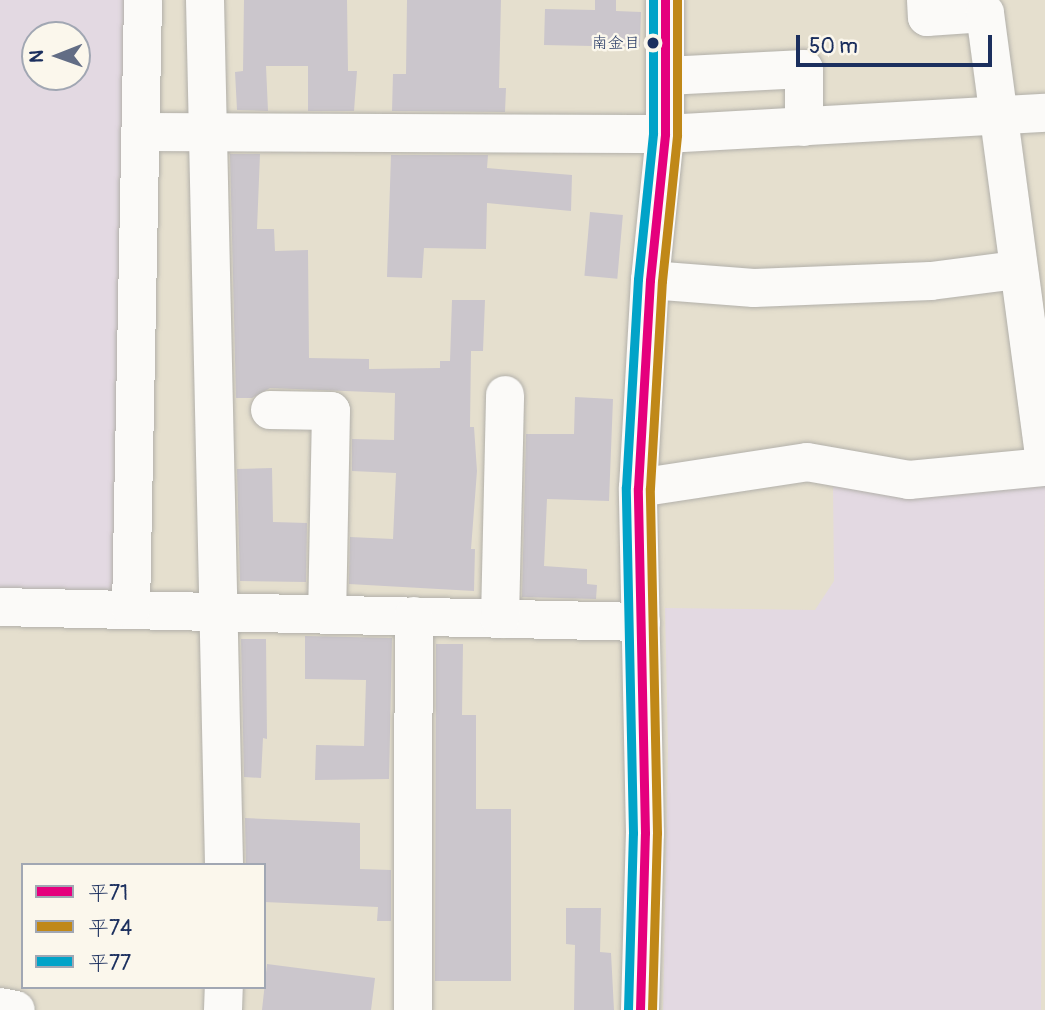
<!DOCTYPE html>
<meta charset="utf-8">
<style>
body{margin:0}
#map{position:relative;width:1045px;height:1010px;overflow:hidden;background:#e5dfce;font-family:Pangolin,"Klee One",sans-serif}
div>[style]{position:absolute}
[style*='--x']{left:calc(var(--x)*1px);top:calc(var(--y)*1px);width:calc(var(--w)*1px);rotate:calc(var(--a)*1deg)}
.built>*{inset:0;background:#e3d9e2}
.building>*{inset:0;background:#cbc6cc;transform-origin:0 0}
.roads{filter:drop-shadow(0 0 2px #b2b0aa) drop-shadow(0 0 2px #b2b0aa)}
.minor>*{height:38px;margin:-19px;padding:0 19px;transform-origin:19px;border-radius:19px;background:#fbfaf8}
.major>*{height:38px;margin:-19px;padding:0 19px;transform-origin:19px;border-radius:19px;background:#fbfaf8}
.bus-1>*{height:9px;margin:-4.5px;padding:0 4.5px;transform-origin:4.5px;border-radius:4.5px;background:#e5007d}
.bus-2>*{height:9px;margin:-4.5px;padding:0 4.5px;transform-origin:4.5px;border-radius:4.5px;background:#c08818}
.bus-3>*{height:9px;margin:-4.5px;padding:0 4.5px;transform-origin:4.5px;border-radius:4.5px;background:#01a3c8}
.dots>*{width:19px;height:19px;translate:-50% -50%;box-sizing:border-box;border:4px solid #fbf7ec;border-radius:50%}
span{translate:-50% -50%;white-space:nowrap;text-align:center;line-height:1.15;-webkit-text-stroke:5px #fbf7ec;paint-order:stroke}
.bus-label{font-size:16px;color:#1b2f5e}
.right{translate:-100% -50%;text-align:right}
.legend{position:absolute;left:21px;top:863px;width:245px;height:126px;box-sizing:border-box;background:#fbf7ec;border:2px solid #a1a7b3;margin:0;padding:9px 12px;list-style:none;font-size:21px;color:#1b2f5e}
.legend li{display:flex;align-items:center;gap:14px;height:35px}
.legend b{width:35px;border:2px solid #a1a7b3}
.north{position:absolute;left:21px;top:21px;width:70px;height:70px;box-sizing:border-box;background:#fbf7ec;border:2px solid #a1a7b3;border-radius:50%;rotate:269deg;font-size:19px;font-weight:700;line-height:28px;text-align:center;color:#1b2f5e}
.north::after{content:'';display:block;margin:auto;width:24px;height:32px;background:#626d85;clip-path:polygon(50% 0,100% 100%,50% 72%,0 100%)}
.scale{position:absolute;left:796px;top:35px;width:196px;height:32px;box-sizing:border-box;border:4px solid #1b2f5e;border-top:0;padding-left:9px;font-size:21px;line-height:24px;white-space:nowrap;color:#1b2f5e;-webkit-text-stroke:5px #fbf7ec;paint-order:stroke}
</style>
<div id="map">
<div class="built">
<i style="clip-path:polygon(evenodd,0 0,129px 0,116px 597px,0 595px,0 0,35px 35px,77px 35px,77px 77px,35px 77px,35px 35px)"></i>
<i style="clip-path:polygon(1045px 482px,1041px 1010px,663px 1010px,668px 749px,665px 608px,815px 610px,834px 581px,833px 484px)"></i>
</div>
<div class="building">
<i style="clip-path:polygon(244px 0,347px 0,348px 71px,357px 71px,354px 111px,308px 111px,308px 66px,266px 66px,268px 111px,237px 110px,235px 72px,243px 71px)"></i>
<i style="clip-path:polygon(407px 0,501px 0,499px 88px,506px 88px,505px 112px,392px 111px,393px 74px,406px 74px)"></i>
<i style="clip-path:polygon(595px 0,616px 0,616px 11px,641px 12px,640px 47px,544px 45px,545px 9px,595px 10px)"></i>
<i style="clip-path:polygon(230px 154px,260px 154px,257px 229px,274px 229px,275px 251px,308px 250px,309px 358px,369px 359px,369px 369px,440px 368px,440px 361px,450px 361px,452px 300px,485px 300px,483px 351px,471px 351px,470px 427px,474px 427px,477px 471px,471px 549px,475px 549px,474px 591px,349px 584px,350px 537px,393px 539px,396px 473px,352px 471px,352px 439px,394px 440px,395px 393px,270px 388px,252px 398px,236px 398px)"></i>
<i style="clip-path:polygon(391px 155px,488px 155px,487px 168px,572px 175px,571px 211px,487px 203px,486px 249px,424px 248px,422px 278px,387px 277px)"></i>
<i style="left:590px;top:212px;width:33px;height:64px;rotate:5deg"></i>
<i style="clip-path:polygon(575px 397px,613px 399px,609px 501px,547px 499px,544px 566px,587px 569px,587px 584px,597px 585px,596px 599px,522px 597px,526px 434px,574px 434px)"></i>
<i style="clip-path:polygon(272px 468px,273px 522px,307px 523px,306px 582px,240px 581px,237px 469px)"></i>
<i style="clip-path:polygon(305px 636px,392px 638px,389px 779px,315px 780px,316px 745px,364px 746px,366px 680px,305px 679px)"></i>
<i style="clip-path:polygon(241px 639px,266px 639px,267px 739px,263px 738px,261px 778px,244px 777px)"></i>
<i style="clip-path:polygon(436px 644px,463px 644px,462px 715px,476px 715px,476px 809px,511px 809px,511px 981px,435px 981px)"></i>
<i style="clip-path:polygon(245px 818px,360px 823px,360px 869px,391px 870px,391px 921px,377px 921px,378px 907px,264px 902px,264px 865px,246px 865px)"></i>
<i style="clip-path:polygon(566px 908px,601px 908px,600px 952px,611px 953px,614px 1010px,574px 1010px,575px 945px,566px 944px)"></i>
<i style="clip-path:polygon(267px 964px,375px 978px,371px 1010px,262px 1010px)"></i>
</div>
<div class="roads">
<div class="minor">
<i style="--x:205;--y:0;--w:865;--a:88.74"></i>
<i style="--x:926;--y:0;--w:17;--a:87"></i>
<i style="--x:927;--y:17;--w:58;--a:-3.9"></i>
<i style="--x:985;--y:13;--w:453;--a:82.4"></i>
<i style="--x:666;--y:76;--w:138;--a:-2.9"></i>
<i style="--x:804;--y:69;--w:58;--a:90"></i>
<i style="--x:142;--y:132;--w:523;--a:0.22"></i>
<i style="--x:665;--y:134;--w:381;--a:-3.2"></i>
<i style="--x:650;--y:280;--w:104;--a:4.4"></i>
<i style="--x:754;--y:288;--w:177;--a:-2.3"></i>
<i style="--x:931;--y:281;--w:87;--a:-7.3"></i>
<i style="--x:270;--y:410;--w:61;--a:0.9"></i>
<i style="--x:331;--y:411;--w:202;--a:91.1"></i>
<i style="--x:638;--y:488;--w:171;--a:-8.7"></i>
<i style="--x:807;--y:462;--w:104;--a:10"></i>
<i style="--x:909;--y:480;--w:137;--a:-5.5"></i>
<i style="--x:0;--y:607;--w:641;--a:1.34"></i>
<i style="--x:131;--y:609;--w:609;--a:-88.87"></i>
<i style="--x:500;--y:619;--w:224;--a:-88.7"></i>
<i style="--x:0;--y:1007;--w:16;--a:11"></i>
<i style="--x:223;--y:1010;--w:23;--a:-88"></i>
<i style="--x:413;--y:1010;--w:394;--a:-89.9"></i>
</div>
<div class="major">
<i style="--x:640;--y:1010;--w:177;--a:-88.4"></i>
<i style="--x:645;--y:833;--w:345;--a:-91.2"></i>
<i style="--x:638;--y:488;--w:208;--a:-86.7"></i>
<i style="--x:650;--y:280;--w:147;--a:-84.1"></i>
<i style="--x:665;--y:134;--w:134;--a:-90"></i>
</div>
</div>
<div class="bus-1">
<i style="--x:640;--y:1010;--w:177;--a:-88.4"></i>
<i style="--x:645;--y:833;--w:345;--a:-91.2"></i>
<i style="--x:638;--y:488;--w:208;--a:-86.7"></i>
<i style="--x:650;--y:280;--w:147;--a:-84.1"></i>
<i style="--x:665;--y:134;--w:134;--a:-90"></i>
</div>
<div class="bus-2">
<i style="--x:652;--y:1010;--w:177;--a:-88.4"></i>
<i style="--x:657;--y:833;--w:345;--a:-91.2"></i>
<i style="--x:650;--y:488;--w:207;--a:-86.7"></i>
<i style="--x:662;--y:281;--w:147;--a:-84.1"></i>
<i style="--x:677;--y:135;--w:135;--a:-90"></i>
</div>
<div class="bus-3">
<i style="--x:628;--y:1010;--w:177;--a:-88.4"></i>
<i style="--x:633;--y:833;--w:346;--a:-91.2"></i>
<i style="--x:626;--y:487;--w:208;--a:-86.7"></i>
<i style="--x:638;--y:279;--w:147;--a:-84.1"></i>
<i style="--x:653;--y:133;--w:133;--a:-90"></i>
</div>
<div class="dots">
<i style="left:653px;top:43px;background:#1b2f5e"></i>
</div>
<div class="bus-label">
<span class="right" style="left:640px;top:43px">南金目</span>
</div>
<ul class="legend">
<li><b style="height:9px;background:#e5007d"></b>平71</li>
<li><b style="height:9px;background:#c08818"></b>平74</li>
<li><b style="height:9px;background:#01a3c8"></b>平77</li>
</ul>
<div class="north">N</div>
<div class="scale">50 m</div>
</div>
